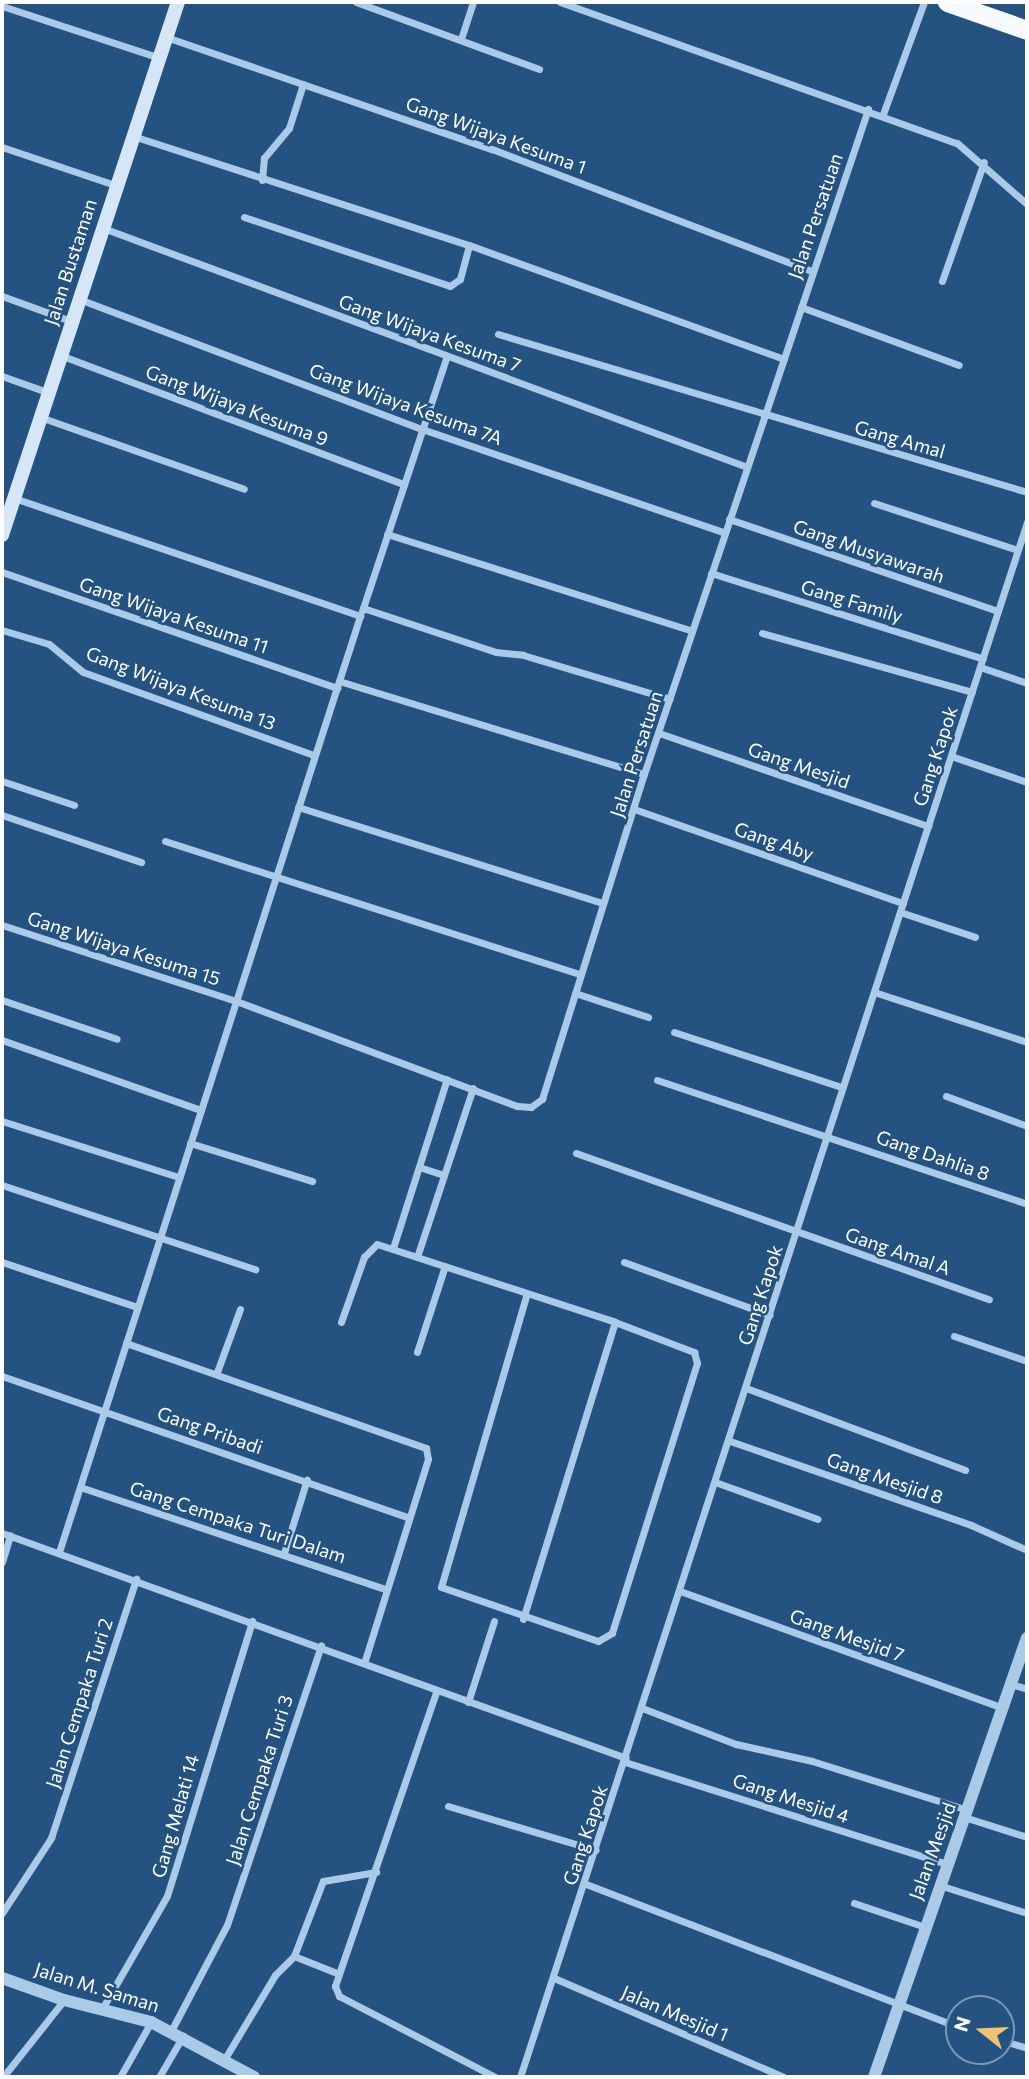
<!DOCTYPE html>
<style>
body{margin:0}
#map{position:relative;width:1029px;height:2079px;overflow:hidden;background:#245382;font-family:Commissioner,sans-serif}
div>[style]{position:absolute}
[style*='--x']{left:calc(var(--x)*1px);top:calc(var(--y)*1px);width:calc(var(--w)*1px);rotate:calc(var(--a)*1deg)}
.minor>*{height:7px;margin:-3.5px;padding:0 3.5px;transform-origin:3.5px;border-radius:3.5px;background:#abcae7}
.tertiary>*{height:12px;margin:-6px;padding:0 6px;transform-origin:6px;border-radius:6px;background:#abcae7}
.secondary>*{height:14px;margin:-7px;padding:0 7px;transform-origin:7px;border-radius:7px;background:#d5e6f6}
.trunk>*{height:19px;margin:-9.5px;padding:0 9.5px;transform-origin:9.5px;border-radius:9.5px;background:#f6fafe}
span{translate:-50% -50%;white-space:nowrap;text-align:center;line-height:1.15;-webkit-text-stroke:5px #245382;paint-order:stroke}
.street-label{font-size:19px;color:#fff}
.frame{position:absolute;inset:0;border:4px solid #fff;pointer-events:none}
.north{position:absolute;left:945px;top:1995px;width:70px;height:70px;box-sizing:border-box;background:#245382;border:2px solid #7c98b4;border-radius:50%;rotate:288deg;font-size:19px;font-weight:700;line-height:28px;text-align:center;color:#fff}
.north::after{content:'';display:block;margin:auto;width:24px;height:32px;background:#f2c36e;clip-path:polygon(50% 0,100% 100%,50% 72%,0 100%)}
</style>
<div id="map">
<div class="minor">
<i style="--x:356;--y:2;--w:195;--a:20.1"></i>
<i style="--x:560;--y:2;--w:421;--a:19.6"></i>
<i style="--x:957;--y:143;--w:93;--a:41.1"></i>
<i style="--x:2;--y:6;--w:166;--a:18.2"></i>
<i style="--x:166;--y:37;--w:345;--a:19"></i>
<i style="--x:492;--y:149;--w:342;--a:20.9"></i>
<i style="--x:461;--y:39;--w:39;--a:-72"></i>
<i style="--x:883;--y:114;--w:119;--a:-69.9"></i>
<i style="--x:133;--y:136;--w:353;--a:18"></i>
<i style="--x:469;--y:245;--w:335;--a:19.9"></i>
<i style="--x:2;--y:147;--w:119;--a:18.6"></i>
<i style="--x:262;--y:180;--w:22;--a:-85"></i>
<i style="--x:264;--y:158;--w:39;--a:-50"></i>
<i style="--x:289;--y:128;--w:46;--a:-72.3"></i>
<i style="--x:244;--y:217;--w:217;--a:18.5"></i>
<i style="--x:450;--y:286;--w:12;--a:-35"></i>
<i style="--x:460;--y:279;--w:35;--a:-75"></i>
<i style="--x:103;--y:228;--w:687;--a:20.36"></i>
<i style="--x:942;--y:281;--w:126;--a:-70.6"></i>
<i style="--x:2;--y:296;--w:73;--a:19.9"></i>
<i style="--x:79;--y:299;--w:367;--a:20.8"></i>
<i style="--x:422;--y:429;--w:320;--a:18.9"></i>
<i style="--x:801;--y:307;--w:168;--a:20.2"></i>
<i style="--x:498;--y:334;--w:552;--a:16.63"></i>
<i style="--x:60;--y:355;--w:367;--a:20.6"></i>
<i style="--x:2;--y:376;--w:48;--a:19.6"></i>
<i style="--x:40;--y:417;--w:216;--a:19.4"></i>
<i style="--x:14;--y:498;--w:366;--a:18.8"></i>
<i style="--x:360;--y:616;--w:68;--a:107.9"></i>
<i style="--x:874;--y:503;--w:151;--a:18.1"></i>
<i style="--x:729;--y:519;--w:284;--a:18.9"></i>
<i style="--x:387;--y:534;--w:320;--a:17.6"></i>
<i style="--x:2;--y:572;--w:355;--a:19.1"></i>
<i style="--x:711;--y:573;--w:285;--a:17.5"></i>
<i style="--x:363;--y:608;--w:140;--a:18.3"></i>
<i style="--x:496;--y:652;--w:27;--a:6"></i>
<i style="--x:523;--y:655;--w:153;--a:16.7"></i>
<i style="--x:362;--y:611;--w:269;--a:-71.6"></i>
<i style="--x:2;--y:630;--w:49;--a:16.6"></i>
<i style="--x:49;--y:644;--w:44;--a:39.5"></i>
<i style="--x:83;--y:672;--w:245;--a:19.8"></i>
<i style="--x:762;--y:633;--w:218;--a:15.7"></i>
<i style="--x:980;--y:667;--w:50;--a:18.8"></i>
<i style="--x:659;--y:733;--w:285;--a:19.1"></i>
<i style="--x:951;--y:756;--w:80;--a:18.9"></i>
<i style="--x:2;--y:781;--w:76;--a:18.4"></i>
<i style="--x:298;--y:807;--w:320;--a:17.5"></i>
<i style="--x:634;--y:809;--w:285;--a:19.3"></i>
<i style="--x:2;--y:815;--w:147;--a:18.7"></i>
<i style="--x:165;--y:841;--w:436;--a:17.8"></i>
<i style="--x:900;--y:912;--w:79;--a:18.4"></i>
<i style="--x:2;--y:925;--w:246;--a:18"></i>
<i style="--x:236;--y:1001;--w:300;--a:20.5"></i>
<i style="--x:517;--y:1106;--w:14;--a:4"></i>
<i style="--x:531;--y:1107;--w:14;--a:-36"></i>
<i style="--x:542;--y:1099;--w:341;--a:-72.6"></i>
<i style="--x:644;--y:774;--w:702;--a:-71.38"></i>
<i style="--x:874;--y:992;--w:161;--a:18.1"></i>
<i style="--x:575;--y:993;--w:77;--a:18.2"></i>
<i style="--x:2;--y:1000;--w:121;--a:18.7"></i>
<i style="--x:674;--y:1032;--w:176;--a:18.2"></i>
<i style="--x:2;--y:1040;--w:211;--a:19.4"></i>
<i style="--x:657;--y:1080;--w:390;--a:18.5"></i>
<i style="--x:946;--y:1096;--w:86;--a:20.3"></i>
<i style="--x:2;--y:1121;--w:186;--a:17.6"></i>
<i style="--x:190;--y:1143;--w:128;--a:17.3"></i>
<i style="--x:576;--y:1153;--w:438;--a:19.5"></i>
<i style="--x:419;--y:1167;--w:26;--a:18"></i>
<i style="--x:2;--y:1185;--w:267;--a:18.4"></i>
<i style="--x:393;--y:1248;--w:177;--a:-72.3"></i>
<i style="--x:417;--y:1257;--w:178;--a:-71.7"></i>
<i style="--x:2;--y:1262;--w:142;--a:18.4"></i>
<i style="--x:624;--y:1262;--w:155;--a:20"></i>
<i style="--x:341;--y:1322;--w:69;--a:-70.5"></i>
<i style="--x:364;--y:1257;--w:18;--a:-45"></i>
<i style="--x:377;--y:1244;--w:250;--a:18.1"></i>
<i style="--x:615;--y:1322;--w:85;--a:20.8"></i>
<i style="--x:694;--y:1352;--w:11;--a:75"></i>
<i style="--x:697;--y:1363;--w:283;--a:107.5"></i>
<i style="--x:612;--y:1633;--w:16;--a:150"></i>
<i style="--x:598;--y:1641;--w:166;--a:-161"></i>
<i style="--x:441;--y:1587;--w:306;--a:-73.7"></i>
<i style="--x:954;--y:1336;--w:77;--a:18.9"></i>
<i style="--x:126;--y:1343;--w:318;--a:19.3"></i>
<i style="--x:426;--y:1448;--w:11;--a:80"></i>
<i style="--x:428;--y:1459;--w:214;--a:107.4"></i>
<i style="--x:417;--y:1352;--w:90;--a:-72"></i>
<i style="--x:217;--y:1372;--w:67;--a:-69.9"></i>
<i style="--x:2;--y:1376;--w:430;--a:19.2"></i>
<i style="--x:746;--y:1388;--w:234;--a:20.5"></i>
<i style="--x:730;--y:1441;--w:255;--a:19.2"></i>
<i style="--x:971;--y:1525;--w:61;--a:24.1"></i>
<i style="--x:715;--y:1482;--w:109;--a:19.8"></i>
<i style="--x:80;--y:1487;--w:322;--a:18.5"></i>
<i style="--x:2;--y:1533;--w:663;--a:19.83"></i>
<i style="--x:59;--y:1552;--w:915;--a:-72.18"></i>
<i style="--x:339;--y:681;--w:319;--a:17"></i>
<i style="--x:284;--y:1553;--w:77;--a:-72.7"></i>
<i style="--x:2;--y:1562;--w:28;--a:-73"></i>
<i style="--x:680;--y:1591;--w:344;--a:19.9"></i>
<i style="--x:523;--y:1619;--w:311;--a:-72.8"></i>
<i style="--x:1011;--y:1684;--w:17;--a:17"></i>
<i style="--x:468;--y:1702;--w:85;--a:-72.2"></i>
<i style="--x:642;--y:1708;--w:101;--a:21"></i>
<i style="--x:736;--y:1744;--w:78;--a:12.6"></i>
<i style="--x:812;--y:1761;--w:163;--a:17.5"></i>
<i style="--x:625;--y:1762;--w:338;--a:17.6"></i>
<i style="--x:448;--y:1806;--w:154;--a:16.6"></i>
<i style="--x:964;--y:1817;--w:66;--a:17.6"></i>
<i style="--x:586;--y:1884;--w:399;--a:21"></i>
<i style="--x:939;--y:1885;--w:92;--a:17.7"></i>
<i style="--x:854;--y:1903;--w:75;--a:18.7"></i>
<i style="--x:2;--y:1913;--w:90;--a:-56.8"></i>
<i style="--x:51;--y:1838;--w:273;--a:-71.8"></i>
<i style="--x:294;--y:1956;--w:48;--a:21.8"></i>
<i style="--x:339;--y:1974;--w:300;--a:-71"></i>
<i style="--x:339;--y:1974;--w:13;--a:108"></i>
<i style="--x:335;--y:1986;--w:11;--a:68"></i>
<i style="--x:339;--y:1996;--w:176;--a:27.4"></i>
<i style="--x:554;--y:1978;--w:250;--a:23.3"></i>
<i style="--x:102;--y:2009;--w:130;--a:-60.1"></i>
<i style="--x:167;--y:1896;--w:288;--a:-72.8"></i>
<i style="--x:171;--y:2031;--w:120;--a:-62.2"></i>
<i style="--x:227;--y:1925;--w:295;--a:-71.4"></i>
<i style="--x:1001;--y:2040;--w:27;--a:17"></i>
<i style="--x:224;--y:2060;--w:99;--a:-59"></i>
<i style="--x:275;--y:1975;--w:27;--a:-45"></i>
<i style="--x:294;--y:1956;--w:80;--a:-68.9"></i>
<i style="--x:323;--y:1881;--w:54;--a:-9.6"></i>
<i style="--x:3;--y:2077;--w:98;--a:-51.6"></i>
<i style="--x:120;--y:2077;--w:63;--a:-60.6"></i>
<i style="--x:159;--y:2077;--w:48;--a:-59.7"></i>
<i style="--x:520;--y:2077;--w:1636;--a:-71.94"></i>
</div>
<div class="tertiary">
<i style="--x:2;--y:1978;--w:66;--a:19.5"></i>
<i style="--x:64;--y:2000;--w:90;--a:14.2"></i>
<i style="--x:151;--y:2022;--w:117;--a:28.1"></i>
<i style="--x:874;--y:2077;--w:465;--a:-70.8"></i>
</div>
<div class="secondary">
<i style="--x:2;--y:535;--w:561;--a:-71.73"></i>
</div>
<div class="trunk">
<i style="--x:947;--y:2;--w:85;--a:19.3"></i>
</div>
<div class="street-label">
<span style="left:496px;top:135px;rotate:20deg">Gang Wijaya Kesuma 1</span>
<span style="left:815px;top:216px;rotate:-71deg">Jalan Persatuan</span>
<span style="left:70px;top:262px;rotate:-72deg">Jalan Bustaman</span>
<span style="left:430px;top:333px;rotate:20deg">Gang Wijaya Kesuma 7</span>
<span style="left:406px;top:404px;rotate:20deg">Gang Wijaya Kesuma 7A</span>
<span style="left:237px;top:405px;rotate:21deg">Gang Wijaya Kesuma 9</span>
<span style="left:900px;top:439px;rotate:16deg">Gang Amal</span>
<span style="left:869px;top:551px;rotate:19deg">Gang Musyawarah</span>
<span style="left:852px;top:601px;rotate:17deg">Gang Family</span>
<span style="left:174px;top:615px;rotate:19deg">Gang Wijaya Kesuma 11</span>
<span style="left:181px;top:688px;rotate:21deg">Gang Wijaya Kesuma 13</span>
<span style="left:636px;top:754px;rotate:-72deg">Jalan Persatuan</span>
<span style="left:935px;top:756px;rotate:-72deg">Gang Kapok</span>
<span style="left:799px;top:765px;rotate:19deg">Gang Mesjid</span>
<span style="left:774px;top:841px;rotate:19deg">Gang Aby</span>
<span style="left:124px;top:948px;rotate:18deg">Gang Wijaya Kesuma 15</span>
<span style="left:933px;top:1155px;rotate:19deg">Gang Dahlia 8</span>
<span style="left:898px;top:1251px;rotate:19deg">Gang Amal A</span>
<span style="left:760px;top:1295px;rotate:-72deg">Gang Kapok</span>
<span style="left:210px;top:1430px;rotate:19deg">Gang Pribadi</span>
<span style="left:885px;top:1478px;rotate:19deg">Gang Mesjid 8</span>
<span style="left:238px;top:1522px;rotate:18deg">Gang Cempaka Turi Dalam</span>
<span style="left:847px;top:1635px;rotate:20deg">Gang Mesjid 7</span>
<span style="left:79px;top:1703px;rotate:-72deg">Jalan Cempaka Turi 2</span>
<span style="left:259px;top:1780px;rotate:-72deg">Jalan Cempaka Turi 3</span>
<span style="left:791px;top:1798px;rotate:18deg">Gang Mesjid 4</span>
<span style="left:175px;top:1816px;rotate:-74deg">Gang Melati 14</span>
<span style="left:585px;top:1835px;rotate:-72deg">Gang Kapok</span>
<span style="left:932px;top:1851px;rotate:-70deg">Jalan Mesjid</span>
<span style="left:97px;top:1987px;rotate:17deg">Jalan M. Saman</span>
<span style="left:675px;top:2013px;rotate:23deg">Jalan Mesjid 1</span>
</div>
<div class="frame"></div>
<div class="north">N</div>
</div>
